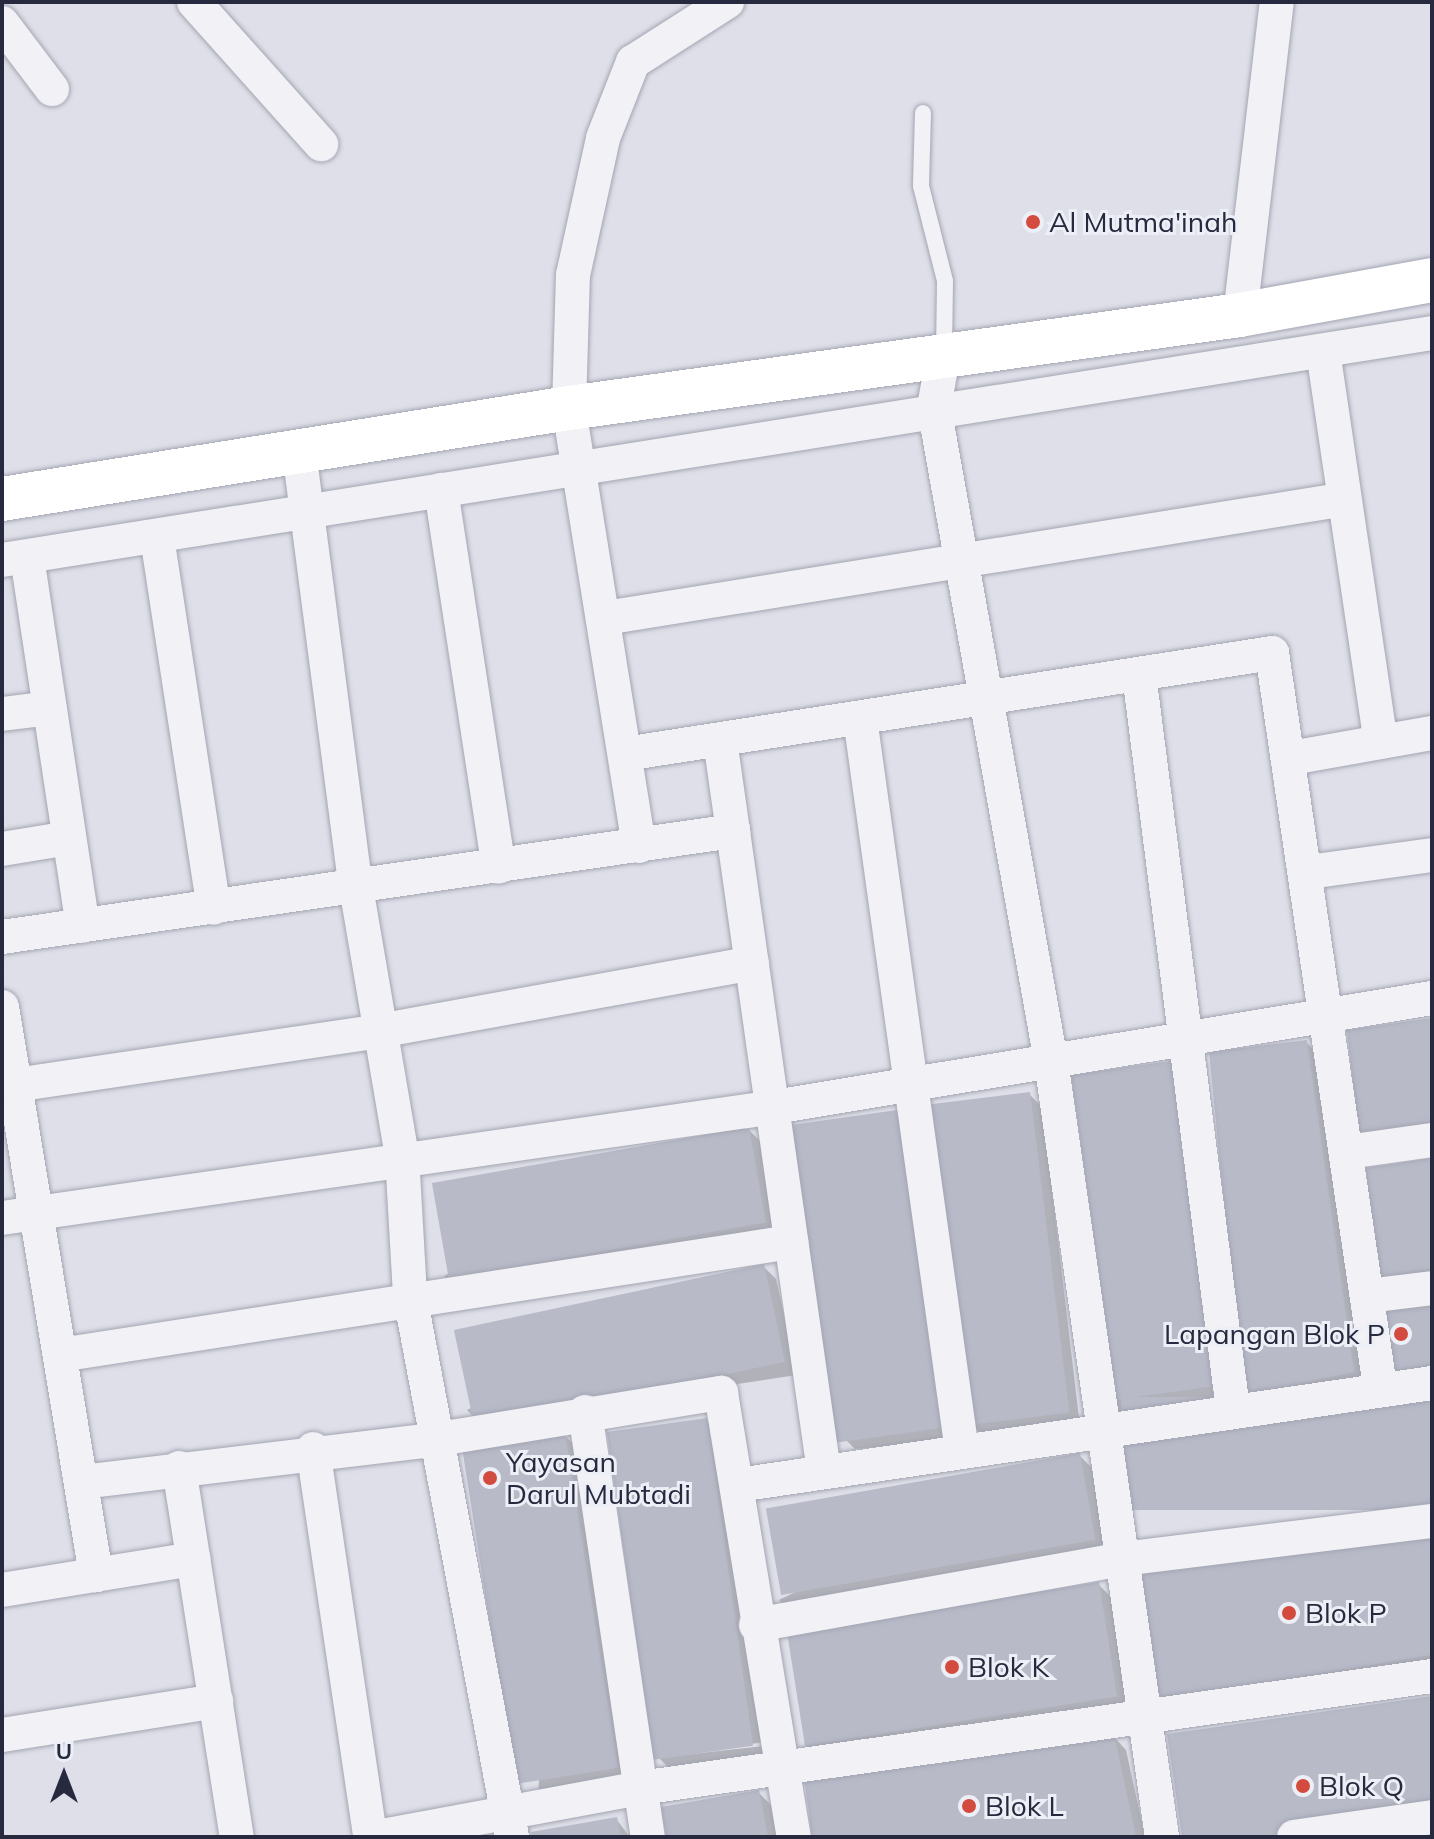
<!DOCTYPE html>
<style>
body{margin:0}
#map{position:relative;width:1434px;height:1839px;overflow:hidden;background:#dedfe8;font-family:Mulish,sans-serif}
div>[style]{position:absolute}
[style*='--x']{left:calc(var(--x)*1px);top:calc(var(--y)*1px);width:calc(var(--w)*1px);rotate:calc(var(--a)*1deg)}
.shadow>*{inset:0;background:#0003}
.building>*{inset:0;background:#b8bac8;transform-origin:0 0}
.roads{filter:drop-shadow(0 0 2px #a3a5b2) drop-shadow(0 0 2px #a3a5b2)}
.lane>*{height:16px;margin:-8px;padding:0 8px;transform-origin:8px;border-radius:8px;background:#f1f1f6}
.street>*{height:34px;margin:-17px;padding:0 17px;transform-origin:17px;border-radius:17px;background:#f1f1f6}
.secondary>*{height:44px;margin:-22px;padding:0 22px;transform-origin:22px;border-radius:22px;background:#fff}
.dots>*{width:22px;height:22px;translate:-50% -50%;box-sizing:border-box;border:4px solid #edeff6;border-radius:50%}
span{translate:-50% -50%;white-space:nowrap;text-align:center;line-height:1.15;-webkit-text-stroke:6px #edeff6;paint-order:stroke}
.poi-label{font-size:28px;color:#272a3f}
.left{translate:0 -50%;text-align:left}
.right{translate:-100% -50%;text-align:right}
.frame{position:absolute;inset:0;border:4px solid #272a3f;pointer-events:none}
.north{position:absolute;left:24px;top:1735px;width:80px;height:80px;-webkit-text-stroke:6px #edeff6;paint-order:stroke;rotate:0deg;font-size:22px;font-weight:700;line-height:32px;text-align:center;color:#272a3f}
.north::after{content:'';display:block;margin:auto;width:28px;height:36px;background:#272a3f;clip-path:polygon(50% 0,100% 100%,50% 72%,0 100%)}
</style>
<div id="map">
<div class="shadow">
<i style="clip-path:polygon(1306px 1042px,1319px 1055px,1366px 1385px,1257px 1408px)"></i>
<i style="clip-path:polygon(1170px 1063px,1183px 1076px,1226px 1398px,1127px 1423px,1114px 1410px)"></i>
<i style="clip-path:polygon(1029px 1094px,1042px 1107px,1080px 1426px,983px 1436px,970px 1423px)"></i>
<i style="clip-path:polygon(896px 1112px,909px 1125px,952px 1440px,855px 1449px,842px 1436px)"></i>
<i style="clip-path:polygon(748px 1129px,761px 1142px,778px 1234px,456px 1288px,444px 1276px)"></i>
<i style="clip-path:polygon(763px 1266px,776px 1279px,797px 1375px,480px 1423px,467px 1410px)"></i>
<i style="clip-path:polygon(706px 1420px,719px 1433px,764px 1742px,664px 1757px,765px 1746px,766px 1757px,669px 1768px,656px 1755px)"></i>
<i style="clip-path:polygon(565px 1436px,578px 1448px,629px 1781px,537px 1808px)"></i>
<i style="clip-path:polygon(1079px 1455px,1092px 1468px,1107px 1552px,792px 1613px,779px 1600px)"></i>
<i style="clip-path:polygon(1432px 1534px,1432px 1669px,1154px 1700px)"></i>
<i style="clip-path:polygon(1098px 1584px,1111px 1597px,1128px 1710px,819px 1759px,806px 1746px)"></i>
<i style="clip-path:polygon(1114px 1737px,1126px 1750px,1145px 1837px,814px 1837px)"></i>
<i style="clip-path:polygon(758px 1792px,771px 1805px,777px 1837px,668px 1837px)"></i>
<i style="clip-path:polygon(616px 1819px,630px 1837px,534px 1837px)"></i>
</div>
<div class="building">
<i style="clip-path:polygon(1432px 1018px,1432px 1125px,1359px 1136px,1347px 1030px)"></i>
<i style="clip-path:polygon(1307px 1040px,1354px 1372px,1243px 1396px,1209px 1052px)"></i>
<i style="left:1171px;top:1061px;width:328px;height:101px;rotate:82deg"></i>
<i style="left:1030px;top:1092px;width:323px;height:100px;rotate:83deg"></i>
<i style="left:897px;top:1110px;width:321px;height:109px;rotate:82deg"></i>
<i style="left:749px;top:1127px;width:97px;height:322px;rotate:80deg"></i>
<i style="clip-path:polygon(1432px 1158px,1432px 1274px,1376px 1282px,1366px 1168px)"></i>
<i style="left:764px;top:1264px;width:100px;height:317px;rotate:78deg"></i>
<i style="clip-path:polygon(1432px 1302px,1432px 1371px,1391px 1371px,1383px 1308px)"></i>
<i style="left:1432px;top:1397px;width:113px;height:311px;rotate:90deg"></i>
<i style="left:707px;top:1418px;width:331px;height:101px;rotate:82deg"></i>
<i style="left:565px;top:1433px;width:339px;height:104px;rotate:81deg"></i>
<i style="left:1080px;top:1453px;width:88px;height:319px;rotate:80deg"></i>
<i style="clip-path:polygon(1432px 1532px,1432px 1655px,1152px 1701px,1141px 1571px)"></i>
<i style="left:1099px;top:1582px;width:116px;height:316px;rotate:81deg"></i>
<i style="clip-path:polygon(1432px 1696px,1432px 1837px,1182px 1837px,1167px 1734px)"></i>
<i style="clip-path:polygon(1114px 1734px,1136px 1837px,812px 1837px,804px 1776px)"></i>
<i style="clip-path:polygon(759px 1790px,768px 1837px,666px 1837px,661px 1807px)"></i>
<i style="clip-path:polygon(617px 1817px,621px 1837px,532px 1837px,531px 1832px)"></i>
</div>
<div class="roads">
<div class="lane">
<i style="--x:923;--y:113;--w:73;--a:91.6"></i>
<i style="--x:921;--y:186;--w:98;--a:75.8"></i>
<i style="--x:945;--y:281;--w:71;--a:90.8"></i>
</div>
<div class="street">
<i style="--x:194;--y:2;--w:191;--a:48.2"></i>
<i style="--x:2;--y:23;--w:83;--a:52.9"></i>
<i style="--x:1240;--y:315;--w:315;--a:-83.3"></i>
<i style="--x:1323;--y:351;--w:395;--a:81.6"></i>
<i style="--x:944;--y:352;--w:56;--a:100.3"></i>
<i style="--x:934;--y:407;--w:664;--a:79.86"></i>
<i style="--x:1051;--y:1061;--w:784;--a:81.86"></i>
<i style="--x:299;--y:451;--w:440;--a:82.6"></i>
<i style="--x:356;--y:887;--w:273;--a:80.3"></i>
<i style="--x:402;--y:1156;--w:140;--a:86.7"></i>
<i style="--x:410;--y:1296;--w:551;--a:79.32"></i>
<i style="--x:441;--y:490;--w:381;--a:81.3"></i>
<i style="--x:157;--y:537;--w:375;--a:81.3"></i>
<i style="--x:27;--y:557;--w:373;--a:81.4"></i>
<i style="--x:2;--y:560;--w:1448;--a:-9.02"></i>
<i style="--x:605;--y:618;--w:744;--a:-9.12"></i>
<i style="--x:1139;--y:674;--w:742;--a:82.72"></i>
<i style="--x:2;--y:714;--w:48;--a:-7.1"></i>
<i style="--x:860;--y:718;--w:740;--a:82.08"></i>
<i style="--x:720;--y:740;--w:739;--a:81.91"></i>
<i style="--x:625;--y:754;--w:655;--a:-8.87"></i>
<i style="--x:1272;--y:653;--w:742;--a:81.63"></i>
<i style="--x:1291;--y:758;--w:143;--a:-10.1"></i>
<i style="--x:639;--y:846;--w:444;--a:-99.1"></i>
<i style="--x:569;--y:408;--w:133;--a:-88.3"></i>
<i style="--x:573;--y:275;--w:140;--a:-77.6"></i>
<i style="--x:603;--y:138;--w:82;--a:-68.5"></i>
<i style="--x:633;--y:62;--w:112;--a:-32.6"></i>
<i style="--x:2;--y:849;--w:68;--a:-9.3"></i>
<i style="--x:1308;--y:872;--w:125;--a:-7.8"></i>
<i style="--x:2;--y:937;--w:739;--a:-8.25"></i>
<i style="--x:2;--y:1007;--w:576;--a:80.6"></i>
<i style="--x:15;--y:1085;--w:368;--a:-8.4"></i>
<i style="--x:379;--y:1031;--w:379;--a:-10.3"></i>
<i style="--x:1347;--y:1152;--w:86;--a:-8"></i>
<i style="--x:2;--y:1218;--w:774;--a:-8.17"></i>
<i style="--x:768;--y:1108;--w:673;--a:-9.41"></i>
<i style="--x:1367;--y:1296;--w:65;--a:-7"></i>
<i style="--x:60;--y:1355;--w:740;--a:-8.79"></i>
<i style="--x:585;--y:1412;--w:430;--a:81.6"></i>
<i style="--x:313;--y:1449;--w:392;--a:81.6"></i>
<i style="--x:179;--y:1468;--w:374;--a:81.1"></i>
<i style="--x:81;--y:1482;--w:361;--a:-6.8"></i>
<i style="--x:439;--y:1439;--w:286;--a:-9.3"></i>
<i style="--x:721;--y:1393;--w:450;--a:80.7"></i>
<i style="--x:738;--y:1485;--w:701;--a:-8.36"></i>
<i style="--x:2;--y:1590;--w:194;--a:-9.2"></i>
<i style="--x:756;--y:1625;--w:372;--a:-10.2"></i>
<i style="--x:1122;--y:1559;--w:312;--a:-7"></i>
<i style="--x:2;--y:1735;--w:217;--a:-9"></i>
<i style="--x:376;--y:1837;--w:269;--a:-10.5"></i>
<i style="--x:640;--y:1788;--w:800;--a:-8.05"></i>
<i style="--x:1294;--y:1837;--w:139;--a:-8.2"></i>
</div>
<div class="secondary">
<i style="--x:2;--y:499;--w:574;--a:-9.12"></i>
<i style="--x:569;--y:408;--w:677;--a:-7.89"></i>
<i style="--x:1240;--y:315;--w:195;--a:-10.3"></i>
</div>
</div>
<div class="dots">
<i style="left:1033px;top:222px;background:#d24b3e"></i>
<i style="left:1401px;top:1334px;background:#d24b3e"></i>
<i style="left:490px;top:1478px;background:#d24b3e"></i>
<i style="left:1289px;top:1613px;background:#d24b3e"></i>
<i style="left:952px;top:1667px;background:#d24b3e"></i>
<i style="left:1303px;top:1786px;background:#d24b3e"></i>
<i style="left:969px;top:1806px;background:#d24b3e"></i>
</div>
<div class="poi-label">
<span class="left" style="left:1049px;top:222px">Al Mutma'inah</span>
<span class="right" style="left:1385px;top:1334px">Lapangan Blok P</span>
<span class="left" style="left:506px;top:1478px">Yayasan<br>Darul Mubtadi</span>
<span class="left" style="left:1305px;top:1613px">Blok P</span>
<span class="left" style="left:968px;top:1667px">Blok K</span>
<span class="left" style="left:1319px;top:1786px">Blok Q</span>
<span class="left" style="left:985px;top:1806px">Blok L</span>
</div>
<div class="frame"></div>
<div class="north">U</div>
</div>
